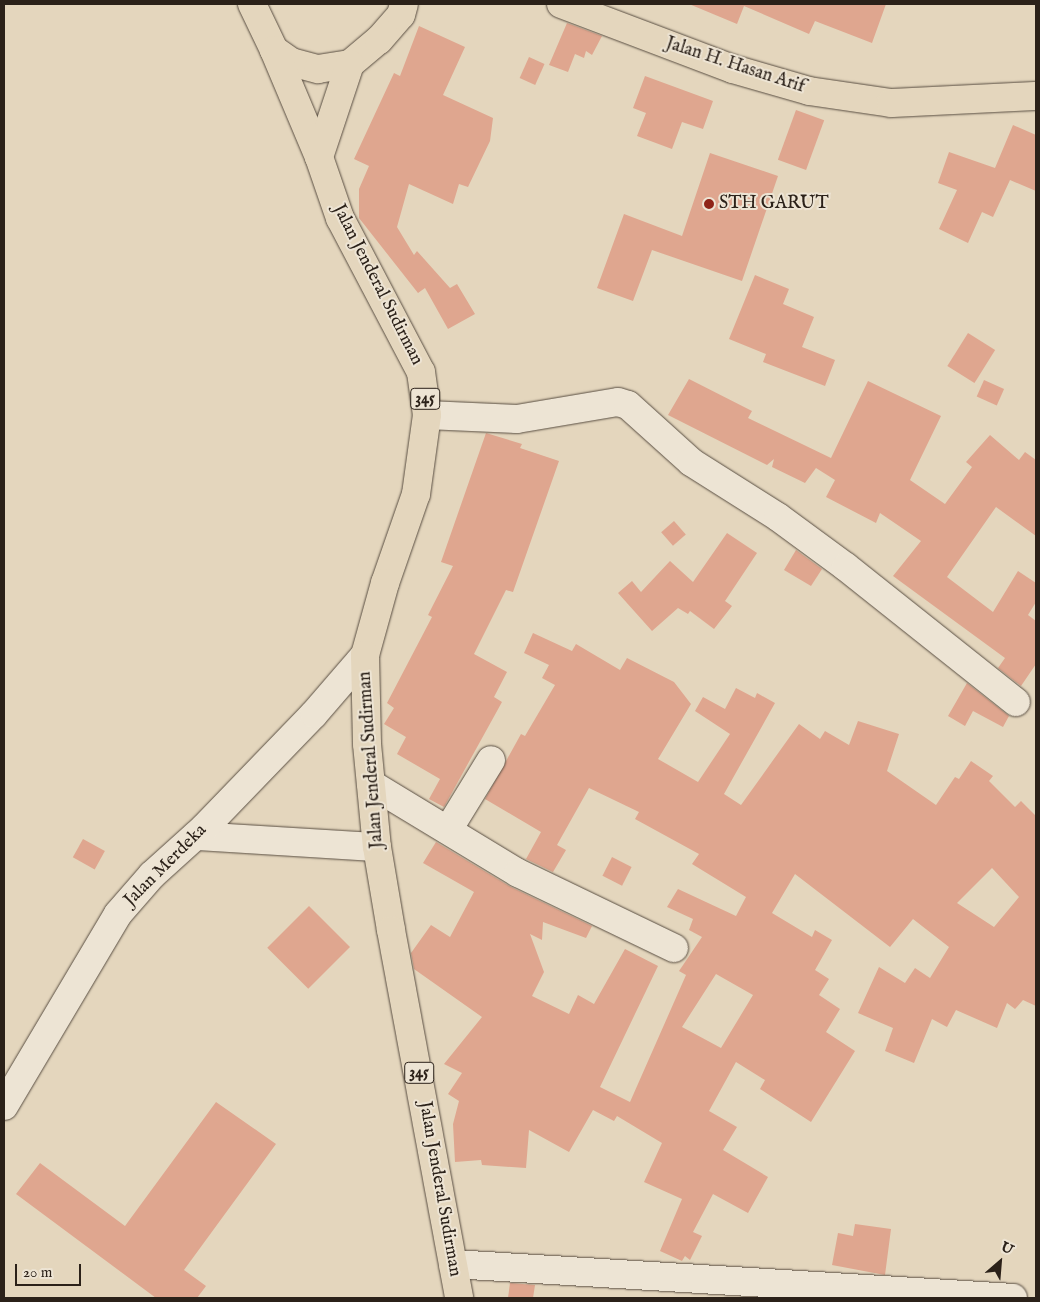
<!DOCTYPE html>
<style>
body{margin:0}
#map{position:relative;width:1040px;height:1302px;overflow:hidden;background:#e4d6bd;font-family:"IM FELL English",serif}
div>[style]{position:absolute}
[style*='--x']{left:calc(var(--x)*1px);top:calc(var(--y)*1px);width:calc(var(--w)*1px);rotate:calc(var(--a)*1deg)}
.building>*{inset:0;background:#dfa68f;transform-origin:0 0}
.roads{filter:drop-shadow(0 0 1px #594e42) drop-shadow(0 0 1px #594e42)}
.minor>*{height:28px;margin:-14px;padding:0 14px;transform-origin:14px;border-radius:14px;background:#ede4d4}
.major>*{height:28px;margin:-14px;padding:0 14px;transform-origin:14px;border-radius:14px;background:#e4d6bd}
.dots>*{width:14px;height:14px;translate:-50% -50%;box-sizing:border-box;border:2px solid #ede4d4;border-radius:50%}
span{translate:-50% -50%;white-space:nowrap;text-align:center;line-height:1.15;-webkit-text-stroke:4px #ede4d4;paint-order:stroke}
.shield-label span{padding:1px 4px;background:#ede4d4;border:1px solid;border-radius:4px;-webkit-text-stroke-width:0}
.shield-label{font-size:16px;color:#2b2119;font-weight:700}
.street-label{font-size:18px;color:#2b2119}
.poi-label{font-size:18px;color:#2b2119}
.left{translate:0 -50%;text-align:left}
.frame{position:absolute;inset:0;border:5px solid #2b2119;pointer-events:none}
.north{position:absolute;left:975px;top:1237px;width:50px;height:50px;-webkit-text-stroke:4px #ede4d4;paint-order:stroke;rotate:27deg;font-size:14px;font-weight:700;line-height:20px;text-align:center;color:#2b2119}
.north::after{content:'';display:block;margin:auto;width:18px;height:22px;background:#2b2119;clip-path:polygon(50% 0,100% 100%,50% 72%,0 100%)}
.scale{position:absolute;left:15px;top:1264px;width:66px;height:22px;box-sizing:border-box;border:2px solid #2b2119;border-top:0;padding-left:6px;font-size:15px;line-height:18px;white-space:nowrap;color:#2b2119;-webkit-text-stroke:4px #ede4d4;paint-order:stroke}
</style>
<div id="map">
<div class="building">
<i style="clip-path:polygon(689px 4px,886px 4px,872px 43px,815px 21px,809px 34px,744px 6px,737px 24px)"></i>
<i style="clip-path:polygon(567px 23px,602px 36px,592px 55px,586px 51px,584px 58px,575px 54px,568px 72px,549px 65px)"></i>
<i style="clip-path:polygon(419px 26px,465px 47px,443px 95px,493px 118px,490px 141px,468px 187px,459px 184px,453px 204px,409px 184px,397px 227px,414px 255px,417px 251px,450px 288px,457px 284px,475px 314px,448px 329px,425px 288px,418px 293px,359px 218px,359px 189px,369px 166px,354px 159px,394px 73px,400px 76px)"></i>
<i style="left:529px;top:57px;width:17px;height:23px;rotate:24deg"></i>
<i style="clip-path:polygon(645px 76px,713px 101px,703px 129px,682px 122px,672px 149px,637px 136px,646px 113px,633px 108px)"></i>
<i style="left:796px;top:110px;width:30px;height:53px;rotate:20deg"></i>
<i style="clip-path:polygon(1013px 125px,1036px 135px,1036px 191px,1010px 180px,993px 217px,982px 212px,968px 243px,939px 229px,957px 190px,938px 183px,949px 152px,995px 168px)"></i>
<i style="clip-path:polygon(710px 153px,778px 176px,742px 281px,652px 250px,633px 301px,597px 288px,624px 214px,682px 236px)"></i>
<i style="clip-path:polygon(755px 275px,789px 289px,783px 304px,814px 317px,802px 347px,835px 360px,825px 386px,763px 362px,766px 354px,729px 339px)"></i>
<i style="left:968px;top:333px;width:32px;height:39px;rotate:32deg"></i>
<i style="clip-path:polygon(689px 379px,752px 411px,748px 418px,831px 458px,868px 381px,941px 416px,910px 480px,945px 504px,972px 467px,966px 462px,990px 435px,1019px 460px,1025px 452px,1036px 460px,1036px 536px,996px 507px,947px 577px,993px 612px,1018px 571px,1036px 583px,1036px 602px,1028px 615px,1036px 621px,1036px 664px,1021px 686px,998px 668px,1005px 658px,893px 576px,921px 541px,880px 513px,876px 523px,826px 497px,835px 480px,816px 468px,805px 483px,772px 467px,774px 459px,767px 465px,668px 415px)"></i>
<i style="left:984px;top:380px;width:22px;height:18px;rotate:24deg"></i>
<i style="clip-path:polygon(486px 433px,522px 444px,520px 448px,559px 461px,513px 592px,506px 590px,474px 654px,507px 672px,494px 697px,502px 702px,444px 807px,429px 799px,440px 779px,397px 754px,406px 737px,384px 724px,394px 708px,387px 703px,432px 617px,428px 615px,453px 566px,441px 562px)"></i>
<i style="left:674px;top:521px;width:18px;height:17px;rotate:49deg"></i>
<i style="clip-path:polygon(727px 533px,757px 553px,725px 601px,732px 606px,714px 629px,690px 611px,688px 614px,678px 608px,652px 631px,618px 593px,632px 581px,641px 592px,670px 561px,693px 582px)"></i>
<i style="clip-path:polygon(796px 550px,822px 569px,811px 586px,784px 570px)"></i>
<i style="clip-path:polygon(evenodd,533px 633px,572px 651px,576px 644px,620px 670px,627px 658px,674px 682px,691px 704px,658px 759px,698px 782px,730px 734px,695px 711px,703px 697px,725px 709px,736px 688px,755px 698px,757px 693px,775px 703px,724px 794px,741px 805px,799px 724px,820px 739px,825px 731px,849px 745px,858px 721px,899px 734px,887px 771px,936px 805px,955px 777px,959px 779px,971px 761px,993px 776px,989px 781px,1015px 807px,1021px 801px,1036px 816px,1036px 1006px,1023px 1000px,1015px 1009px,1007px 1003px,997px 1028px,956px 1010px,947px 1027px,932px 1019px,914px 1063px,885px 1051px,893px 1028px,858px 1013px,879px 967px,905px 983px,915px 968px,930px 978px,949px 947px,913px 919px,890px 947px,795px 874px,772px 913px,812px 937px,815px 930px,832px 940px,815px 970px,829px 979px,819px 995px,840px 1009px,826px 1032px,855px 1051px,811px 1122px,760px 1089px,765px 1080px,736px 1062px,709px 1111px,737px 1127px,723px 1150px,768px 1177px,748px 1213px,713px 1194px,693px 1232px,702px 1236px,690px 1260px,685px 1256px,682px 1261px,660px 1251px,682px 1199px,644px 1182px,662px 1143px,617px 1116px,614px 1121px,593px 1110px,569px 1152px,529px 1130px,526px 1168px,482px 1165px,481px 1160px,455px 1162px,453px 1124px,459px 1101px,448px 1094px,462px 1073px,444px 1064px,482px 1017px,414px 969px,411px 953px,431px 925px,450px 937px,474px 892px,423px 863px,436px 842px,511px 887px,592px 926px,586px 938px,543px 922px,542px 940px,530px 934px,544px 972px,532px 996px,569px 1014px,578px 995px,594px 1004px,625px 949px,658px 966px,600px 1087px,630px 1102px,686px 975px,679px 971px,702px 937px,689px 930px,693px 919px,667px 907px,678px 889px,736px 916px,746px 897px,692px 864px,699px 854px,635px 819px,639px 812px,589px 788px,557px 845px,566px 850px,553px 872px,526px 859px,541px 832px,485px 799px,521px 734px,525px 736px,555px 685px,542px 678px,549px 665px,524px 653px,533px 633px,992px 868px,1019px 897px,994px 927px,957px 903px,992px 868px,533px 633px,716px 974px,753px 995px,721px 1048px,682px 1027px,716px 974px)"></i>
<i style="clip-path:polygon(967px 683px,1009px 716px,1003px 727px,973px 711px,965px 726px,948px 716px)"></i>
<i style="left:83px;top:839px;width:25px;height:21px;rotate:29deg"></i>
<i style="left:612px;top:857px;width:22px;height:21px;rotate:27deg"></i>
<i style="left:309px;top:906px;width:58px;height:59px;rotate:45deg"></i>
<i style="clip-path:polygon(216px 1102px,276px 1144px,184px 1270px,206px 1286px,197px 1298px,156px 1298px,16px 1194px,40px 1163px,125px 1226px)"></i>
<i style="clip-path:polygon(855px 1224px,891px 1229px,885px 1275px,832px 1265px,838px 1233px,853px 1236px)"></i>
<i style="clip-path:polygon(510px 1283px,535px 1285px,533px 1298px,508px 1298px)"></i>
</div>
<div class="roads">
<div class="minor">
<i style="--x:427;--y:415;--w:90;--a:2.5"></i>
<i style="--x:517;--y:419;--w:102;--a:-9.6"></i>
<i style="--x:618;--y:402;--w:10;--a:17"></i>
<i style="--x:628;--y:405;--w:85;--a:42.1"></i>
<i style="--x:691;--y:462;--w:103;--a:32.3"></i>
<i style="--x:778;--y:517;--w:84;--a:36.3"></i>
<i style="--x:846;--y:567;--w:217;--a:38.5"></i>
<i style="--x:371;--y:784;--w:172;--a:31.2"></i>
<i style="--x:518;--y:873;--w:173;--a:25.7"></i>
<i style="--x:448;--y:830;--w:82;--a:-58.4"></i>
<i style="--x:196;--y:836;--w:181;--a:3.5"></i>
<i style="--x:4;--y:1106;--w:223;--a:-59.3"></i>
<i style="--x:118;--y:914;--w:52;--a:-48.9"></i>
<i style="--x:152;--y:875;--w:70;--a:-42.1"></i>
<i style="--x:204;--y:828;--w:158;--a:-46"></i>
<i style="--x:314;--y:714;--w:78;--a:-49.2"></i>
<i style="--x:453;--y:1264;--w:561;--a:3.47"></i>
</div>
<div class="major">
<i style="--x:252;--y:4;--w:51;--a:64.4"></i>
<i style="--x:274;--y:50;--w:21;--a:35"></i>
<i style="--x:291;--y:62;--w:28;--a:15"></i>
<i style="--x:318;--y:69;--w:32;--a:-9"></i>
<i style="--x:350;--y:64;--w:38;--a:-40"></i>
<i style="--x:379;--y:40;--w:33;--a:-49"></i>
<i style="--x:401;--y:15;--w:11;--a:-75"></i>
<i style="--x:561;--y:4;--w:184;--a:20.7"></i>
<i style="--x:733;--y:69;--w:79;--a:16.1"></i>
<i style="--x:809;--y:91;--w:83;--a:8.3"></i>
<i style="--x:891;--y:103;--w:145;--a:-2.8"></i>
<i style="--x:274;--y:50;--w:116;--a:67.2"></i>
<i style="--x:319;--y:157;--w:65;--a:71"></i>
<i style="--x:340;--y:218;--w:174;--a:62.3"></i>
<i style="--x:421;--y:372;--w:43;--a:82.1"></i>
<i style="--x:427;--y:415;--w:80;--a:97.9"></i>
<i style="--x:416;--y:494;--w:94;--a:109.2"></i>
<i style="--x:385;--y:583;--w:75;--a:105.5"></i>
<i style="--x:365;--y:655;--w:89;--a:88.7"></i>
<i style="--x:367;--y:744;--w:103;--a:84.5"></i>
<i style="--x:377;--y:847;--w:84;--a:80.4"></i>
<i style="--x:391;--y:930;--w:374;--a:79.5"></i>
<i style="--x:319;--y:157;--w:98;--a:-71.6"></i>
</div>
</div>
<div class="dots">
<i style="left:709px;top:204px;background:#8f2418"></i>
</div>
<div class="shield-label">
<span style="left:425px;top:399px">345</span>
<span style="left:419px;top:1073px">345</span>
</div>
<div class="street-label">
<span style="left:735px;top:66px;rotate:18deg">Jalan H. Hasan Arif</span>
<span style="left:377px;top:285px;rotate:63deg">Jalan Jenderal Sudirman</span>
<span style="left:372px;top:760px;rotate:-94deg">Jalan Jenderal Sudirman</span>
<span style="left:166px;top:866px;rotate:-45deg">Jalan Merdeka</span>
<span style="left:439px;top:1189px;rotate:80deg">Jalan Jenderal Sudirman</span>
</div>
<div class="poi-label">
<span class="left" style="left:719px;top:204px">STH GARUT</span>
</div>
<div class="frame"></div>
<div class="north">U</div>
<div class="scale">20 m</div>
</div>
